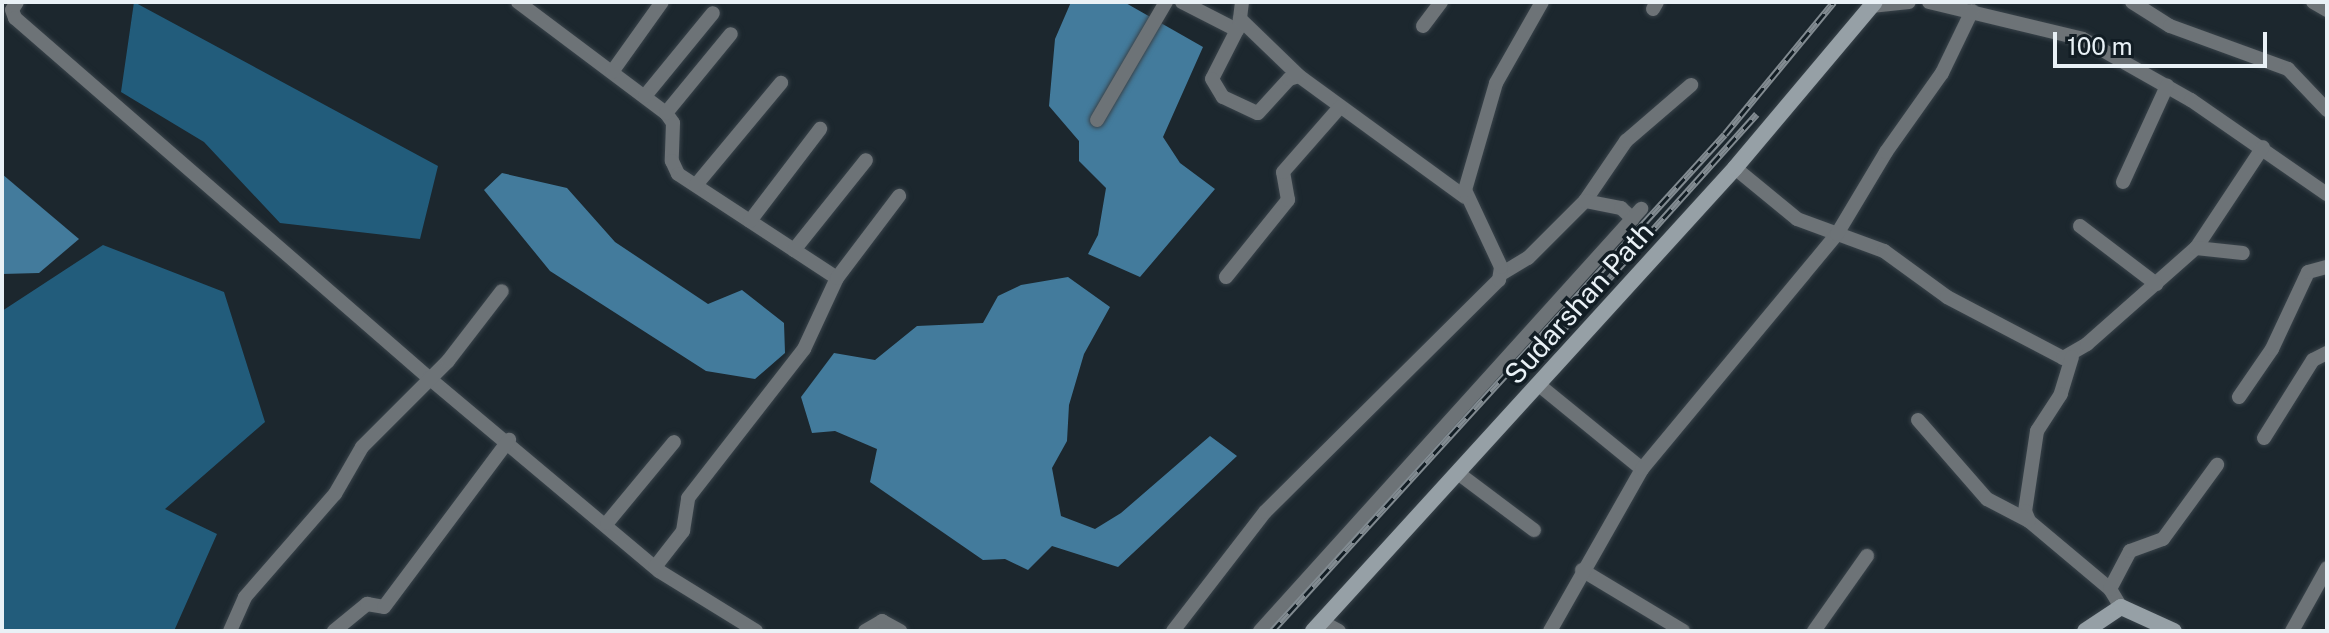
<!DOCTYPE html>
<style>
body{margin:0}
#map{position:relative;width:2329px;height:633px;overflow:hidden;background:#1c272e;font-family:"Public Sans",sans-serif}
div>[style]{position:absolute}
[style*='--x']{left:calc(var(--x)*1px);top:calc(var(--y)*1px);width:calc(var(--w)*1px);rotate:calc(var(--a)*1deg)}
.forest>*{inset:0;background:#225c7b}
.water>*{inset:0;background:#437b9c}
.roads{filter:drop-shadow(0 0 2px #39434a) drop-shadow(0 0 2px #39434a)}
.street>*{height:14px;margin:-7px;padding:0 7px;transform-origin:7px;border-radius:7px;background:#6d7377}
.secondary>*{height:16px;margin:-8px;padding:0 8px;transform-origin:8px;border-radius:8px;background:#96a0a6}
.rail>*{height:7px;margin-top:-3.5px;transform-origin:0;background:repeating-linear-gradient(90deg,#121d24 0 12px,#828b91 0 24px);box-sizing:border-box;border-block:2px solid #828b91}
span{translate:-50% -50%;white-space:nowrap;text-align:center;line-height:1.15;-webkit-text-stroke:7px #121d24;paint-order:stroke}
.street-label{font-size:28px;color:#e9f1f6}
.frame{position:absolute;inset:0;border:4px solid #e9f1f6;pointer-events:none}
.scale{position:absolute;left:2053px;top:32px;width:214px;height:36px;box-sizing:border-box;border:4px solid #e9f1f6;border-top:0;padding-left:10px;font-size:24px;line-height:28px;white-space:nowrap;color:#e9f1f6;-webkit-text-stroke:6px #121d24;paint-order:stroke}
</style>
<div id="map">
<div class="forest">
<i style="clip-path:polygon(134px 2px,438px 166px,420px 239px,280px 223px,204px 142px,121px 92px)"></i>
<i style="clip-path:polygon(103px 245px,224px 292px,265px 422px,165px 509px,217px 534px,174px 631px,2px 631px,2px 311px)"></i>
</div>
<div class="water">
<i style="clip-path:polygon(1071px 2px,1124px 2px,1203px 47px,1163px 137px,1180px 163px,1215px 189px,1140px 277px,1088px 254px,1098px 235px,1106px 188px,1079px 161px,1079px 141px,1049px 106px,1055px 39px)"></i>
<i style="clip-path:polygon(502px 173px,567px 188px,615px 242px,708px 304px,742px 290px,784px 323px,785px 353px,755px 379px,706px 371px,550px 271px,484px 190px)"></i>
<i style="clip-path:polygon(2px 174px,79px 239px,39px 273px,2px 274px)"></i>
<i style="clip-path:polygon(1068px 277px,1110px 307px,1084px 354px,1069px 405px,1067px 441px,1052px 468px,1061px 516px,1095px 529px,1121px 513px,1210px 436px,1237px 456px,1118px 567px,1052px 546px,1028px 570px,1005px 559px,983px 560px,870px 482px,877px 449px,835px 431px,812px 433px,801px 397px,834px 353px,875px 360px,917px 326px,983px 323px,998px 296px,1021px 285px)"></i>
</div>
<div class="roads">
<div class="street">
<i style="--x:17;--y:2;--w:9;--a:122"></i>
<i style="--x:12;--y:10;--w:9;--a:69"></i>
<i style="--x:15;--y:18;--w:549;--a:41.01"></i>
<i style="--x:429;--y:378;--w:300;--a:40"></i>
<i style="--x:659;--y:571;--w:114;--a:31.7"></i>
<i style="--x:518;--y:2;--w:185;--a:36.9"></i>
<i style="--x:666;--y:113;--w:12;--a:55"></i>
<i style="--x:673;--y:123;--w:38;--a:92"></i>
<i style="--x:672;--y:161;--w:14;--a:65"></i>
<i style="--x:678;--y:174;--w:190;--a:33.2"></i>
<i style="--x:1182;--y:2;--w:62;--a:27"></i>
<i style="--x:1242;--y:2;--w:24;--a:97"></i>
<i style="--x:1239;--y:26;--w:59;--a:117"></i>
<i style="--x:1212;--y:79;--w:21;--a:59"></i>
<i style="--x:1223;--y:97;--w:38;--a:25"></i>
<i style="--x:1258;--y:113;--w:46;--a:-47.6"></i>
<i style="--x:1289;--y:79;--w:10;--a:-17"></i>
<i style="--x:1299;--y:76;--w:205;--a:36.1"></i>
<i style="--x:1929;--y:2;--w:158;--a:13.5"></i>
<i style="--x:2083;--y:39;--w:124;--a:29.5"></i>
<i style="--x:2191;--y:100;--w:165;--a:34.7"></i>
<i style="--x:2132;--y:2;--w:45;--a:32.3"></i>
<i style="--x:2170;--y:26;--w:126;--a:20"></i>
<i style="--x:2288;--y:69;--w:57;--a:46.4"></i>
<i style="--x:2313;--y:2;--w:16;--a:30"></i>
<i style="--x:1871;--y:6;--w:38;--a:-6"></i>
<i style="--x:1653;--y:9;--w:8;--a:-60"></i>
<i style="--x:1240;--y:19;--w:82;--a:44"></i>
<i style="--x:1423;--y:26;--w:30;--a:-53"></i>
<i style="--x:612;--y:72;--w:86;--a:-54.5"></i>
<i style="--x:645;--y:96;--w:107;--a:-50.7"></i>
<i style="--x:666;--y:113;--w:102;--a:-50.6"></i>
<i style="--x:1097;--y:120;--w:137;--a:-59.7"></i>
<i style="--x:1735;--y:168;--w:80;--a:39.4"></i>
<i style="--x:1797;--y:219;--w:93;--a:20.2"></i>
<i style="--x:1884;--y:251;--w:78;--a:36.1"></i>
<i style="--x:1947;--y:297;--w:131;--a:27.7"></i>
<i style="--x:2063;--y:358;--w:28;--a:-30"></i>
<i style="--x:2087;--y:344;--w:145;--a:-41.4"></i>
<i style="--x:2196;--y:248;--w:121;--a:-56.4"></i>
<i style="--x:2123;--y:182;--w:106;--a:-65.4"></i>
<i style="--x:696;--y:185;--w:133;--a:-50.2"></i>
<i style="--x:1585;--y:201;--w:73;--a:-55.7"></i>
<i style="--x:1626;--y:141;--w:86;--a:-40.7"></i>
<i style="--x:750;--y:221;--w:116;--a:-52.7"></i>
<i style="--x:2080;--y:226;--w:96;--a:37.3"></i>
<i style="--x:2196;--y:248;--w:47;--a:6.1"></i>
<i style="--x:794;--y:250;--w:115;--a:-51.3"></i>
<i style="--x:1501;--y:274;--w:31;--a:-31"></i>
<i style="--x:1528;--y:258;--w:81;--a:-45"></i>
<i style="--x:1585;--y:201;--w:37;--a:11"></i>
<i style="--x:1621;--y:208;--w:16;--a:43"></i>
<i style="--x:1226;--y:277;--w:99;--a:-51.2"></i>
<i style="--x:1288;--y:200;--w:28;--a:-100"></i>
<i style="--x:1283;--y:172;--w:86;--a:-48.8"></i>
<i style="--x:2072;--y:357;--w:39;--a:107"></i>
<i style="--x:2061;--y:394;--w:44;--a:123"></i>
<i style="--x:2037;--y:431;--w:81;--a:98.5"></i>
<i style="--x:2025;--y:511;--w:11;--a:68"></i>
<i style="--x:2029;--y:521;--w:106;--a:40"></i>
<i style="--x:2110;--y:589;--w:21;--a:59"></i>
<i style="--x:1539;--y:385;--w:133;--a:39.2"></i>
<i style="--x:2239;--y:397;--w:58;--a:-55.5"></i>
<i style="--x:2272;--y:349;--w:85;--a:-64.9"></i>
<i style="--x:2308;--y:272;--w:20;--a:-15"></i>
<i style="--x:1918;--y:420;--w:105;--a:48.9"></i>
<i style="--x:1987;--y:499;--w:47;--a:27.6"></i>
<i style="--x:2264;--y:438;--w:92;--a:-57.9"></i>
<i style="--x:2313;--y:360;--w:16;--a:-27"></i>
<i style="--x:1458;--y:473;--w:95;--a:36.9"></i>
<i style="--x:607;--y:523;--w:105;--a:-50.4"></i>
<i style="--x:655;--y:567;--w:46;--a:-52.1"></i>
<i style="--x:683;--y:531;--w:33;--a:-81"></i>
<i style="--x:688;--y:498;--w:189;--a:-52.1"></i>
<i style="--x:804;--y:349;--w:78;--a:-65.1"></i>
<i style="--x:837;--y:278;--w:103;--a:-52.9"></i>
<i style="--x:1582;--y:570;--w:118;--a:31.1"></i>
<i style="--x:2110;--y:589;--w:43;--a:-62.2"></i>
<i style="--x:2130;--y:551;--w:35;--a:-20"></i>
<i style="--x:2163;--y:539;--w:92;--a:-53.9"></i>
<i style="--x:1322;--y:622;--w:19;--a:28"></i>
<i style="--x:230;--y:631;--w:37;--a:-66"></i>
<i style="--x:245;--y:597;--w:137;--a:-48.9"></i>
<i style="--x:335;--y:494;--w:54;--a:-60.1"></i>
<i style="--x:362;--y:447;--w:122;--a:-45"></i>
<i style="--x:448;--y:361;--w:88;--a:-52.4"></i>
<i style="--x:334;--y:631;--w:43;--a:-39.3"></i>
<i style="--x:367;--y:604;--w:17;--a:10"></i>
<i style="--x:384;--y:607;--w:209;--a:-53.2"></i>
<i style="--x:865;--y:631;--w:20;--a:-30"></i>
<i style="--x:882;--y:621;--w:21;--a:29"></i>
<i style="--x:1173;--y:631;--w:150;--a:-52.3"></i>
<i style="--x:1265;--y:512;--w:330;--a:-44.8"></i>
<i style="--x:1499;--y:280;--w:13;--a:-81"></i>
<i style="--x:1501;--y:267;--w:85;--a:-115.1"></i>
<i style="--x:1465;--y:190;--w:111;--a:-73.8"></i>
<i style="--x:1496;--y:83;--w:93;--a:-60.4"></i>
<i style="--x:1260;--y:631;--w:569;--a:-47.92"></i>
<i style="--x:1550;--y:631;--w:186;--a:-60.4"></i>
<i style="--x:1642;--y:469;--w:305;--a:-50.3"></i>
<i style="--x:1837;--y:234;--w:96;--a:-59.1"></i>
<i style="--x:1886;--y:152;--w:97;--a:-54.7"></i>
<i style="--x:1942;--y:73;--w:69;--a:-64.2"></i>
<i style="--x:1814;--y:631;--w:92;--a:-54.8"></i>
<i style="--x:2292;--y:631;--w:72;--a:-60.9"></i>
</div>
<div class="secondary">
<i style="--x:1313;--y:631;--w:626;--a:-47.65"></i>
<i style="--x:1735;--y:168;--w:217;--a:-49.9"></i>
<i style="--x:2085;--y:631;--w:43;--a:-33.7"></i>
<i style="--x:2121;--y:607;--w:58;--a:24.4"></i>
</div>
</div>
<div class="rail">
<i style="--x:1535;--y:361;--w:332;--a:-48.1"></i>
<i style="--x:1272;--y:631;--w:672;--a:-47.65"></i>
<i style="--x:1725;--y:134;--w:171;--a:-50.5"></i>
</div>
<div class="street-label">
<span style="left:1579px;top:303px;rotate:-48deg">Sudarshan Path</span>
</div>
<div class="frame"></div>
<div class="scale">100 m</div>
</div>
